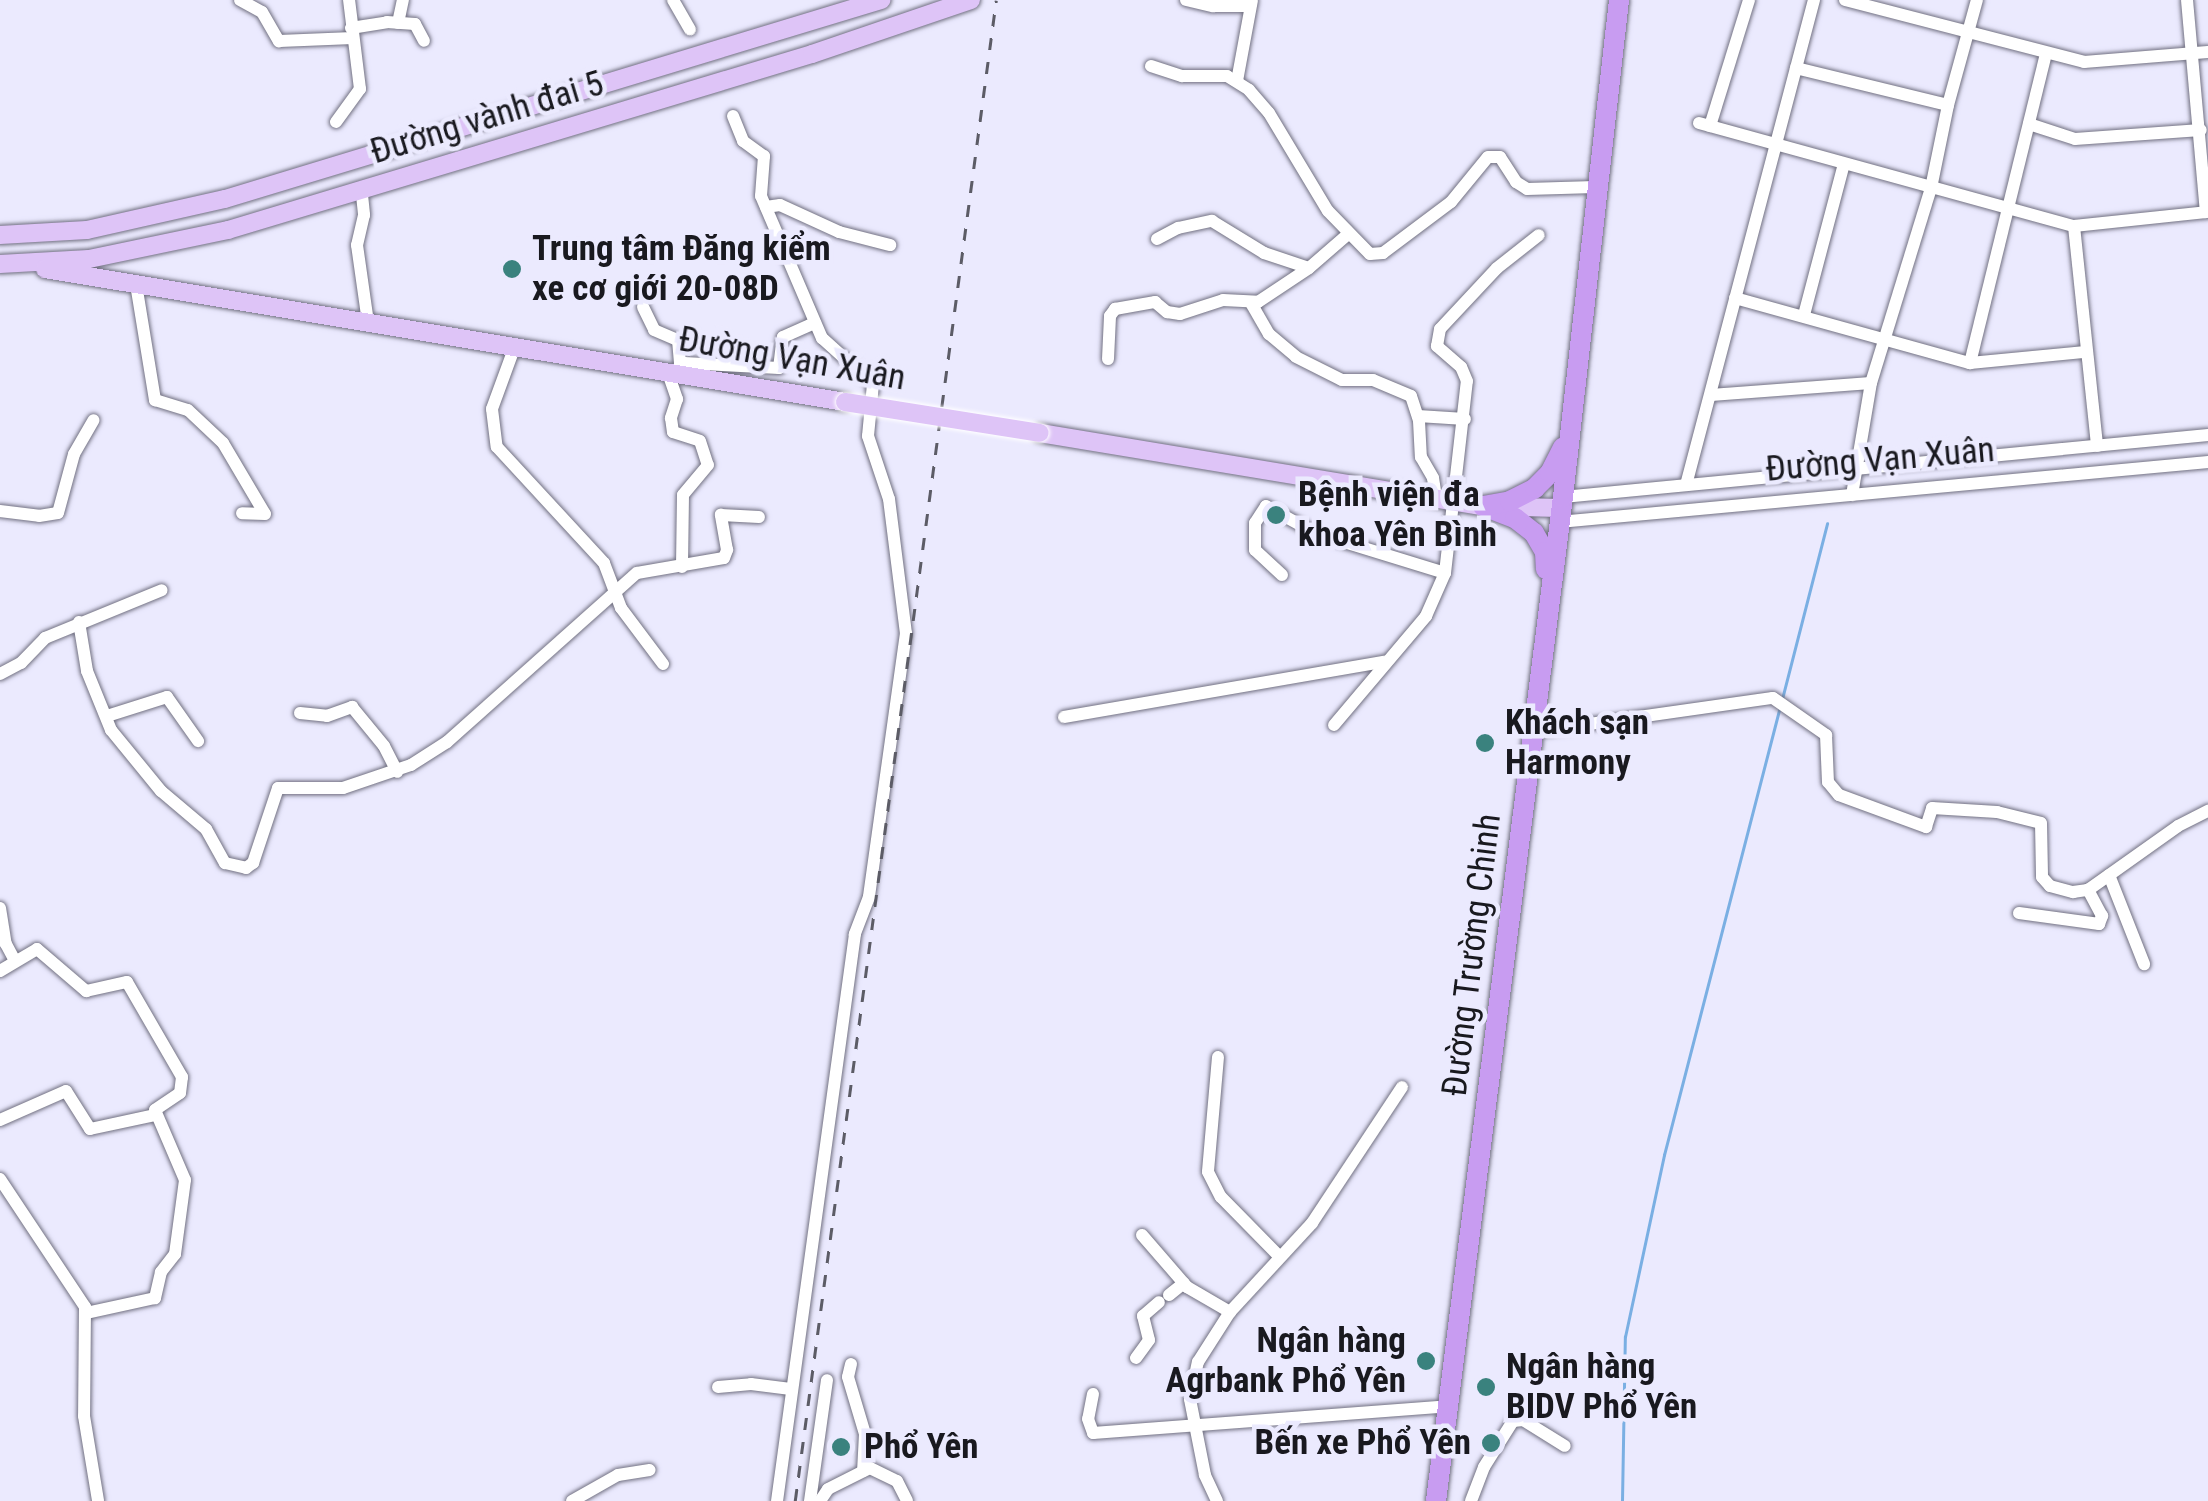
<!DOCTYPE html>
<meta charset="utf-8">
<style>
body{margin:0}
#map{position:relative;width:2208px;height:1501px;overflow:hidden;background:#ebeafe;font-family:"Roboto Condensed",sans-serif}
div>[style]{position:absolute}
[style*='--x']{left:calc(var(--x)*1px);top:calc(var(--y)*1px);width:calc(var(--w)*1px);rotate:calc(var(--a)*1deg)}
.stream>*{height:2.5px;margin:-1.25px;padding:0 1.25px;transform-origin:1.25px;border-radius:1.25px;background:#7aafe3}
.roads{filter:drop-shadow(0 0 2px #717081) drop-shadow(0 0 2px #717081)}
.minor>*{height:12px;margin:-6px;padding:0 6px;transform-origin:6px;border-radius:6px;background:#fff}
.major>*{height:18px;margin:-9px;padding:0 9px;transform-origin:9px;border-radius:9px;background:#dec4f7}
.highway>*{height:20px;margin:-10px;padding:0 10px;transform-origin:10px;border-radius:10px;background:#c89cf1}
.rail>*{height:2.5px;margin-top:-1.25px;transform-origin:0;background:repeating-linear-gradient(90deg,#5c5c66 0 12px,transparent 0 24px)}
.bridges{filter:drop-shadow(0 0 2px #fff) drop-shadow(0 0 2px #fff)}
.major-bridge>*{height:18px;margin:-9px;padding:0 9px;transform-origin:9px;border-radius:9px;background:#dec4f7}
.dots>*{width:28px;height:28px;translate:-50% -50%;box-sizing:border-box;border:5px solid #ebeafe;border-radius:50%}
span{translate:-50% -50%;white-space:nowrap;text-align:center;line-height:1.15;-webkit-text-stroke:9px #ebeafe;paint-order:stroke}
.street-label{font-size:35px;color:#19191f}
.poi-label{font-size:35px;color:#19191f;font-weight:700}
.left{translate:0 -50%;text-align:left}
.right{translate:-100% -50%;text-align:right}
</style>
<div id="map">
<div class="stream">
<i style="--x:1782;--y:699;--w:181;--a:-75.6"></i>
<i style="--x:1622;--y:1501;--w:164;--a:-89"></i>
<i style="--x:1625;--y:1337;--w:186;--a:-77.9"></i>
<i style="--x:1664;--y:1155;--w:459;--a:-75.5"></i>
</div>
<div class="roads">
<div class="minor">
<i style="--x:240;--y:0;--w:25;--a:29"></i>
<i style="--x:262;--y:12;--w:34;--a:60"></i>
<i style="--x:279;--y:41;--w:74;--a:-2.3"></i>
<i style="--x:673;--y:0;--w:34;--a:60"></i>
<i style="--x:1186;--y:0;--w:28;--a:13"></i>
<i style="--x:1213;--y:6;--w:37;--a:0"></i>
<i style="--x:1845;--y:0;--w:247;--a:14.5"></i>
<i style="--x:2084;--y:62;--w:124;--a:-4.6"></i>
<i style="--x:2187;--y:0;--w:213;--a:84.9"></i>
<i style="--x:398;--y:23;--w:24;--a:-78"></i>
<i style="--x:351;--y:28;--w:36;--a:-9"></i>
<i style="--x:387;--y:22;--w:28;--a:4"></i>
<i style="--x:415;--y:24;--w:19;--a:62"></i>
<i style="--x:1151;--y:66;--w:33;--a:18"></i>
<i style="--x:1182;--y:76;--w:45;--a:0"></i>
<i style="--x:1227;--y:76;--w:26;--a:32"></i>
<i style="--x:1249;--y:90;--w:30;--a:49"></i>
<i style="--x:1269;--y:113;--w:114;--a:59"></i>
<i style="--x:1328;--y:211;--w:60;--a:45.7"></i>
<i style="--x:1370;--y:254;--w:13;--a:-4"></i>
<i style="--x:1383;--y:253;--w:85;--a:-36.9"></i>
<i style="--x:1451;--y:202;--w:58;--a:-50.6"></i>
<i style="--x:1488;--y:157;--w:12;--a:0"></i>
<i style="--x:1500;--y:157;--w:30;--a:57"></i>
<i style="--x:1516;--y:182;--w:13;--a:32"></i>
<i style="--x:1527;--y:189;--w:68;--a:-1.7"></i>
<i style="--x:1796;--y:68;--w:156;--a:13.7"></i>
<i style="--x:1237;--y:81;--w:82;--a:-79.5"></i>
<i style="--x:733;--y:116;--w:27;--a:68"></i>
<i style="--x:743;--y:141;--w:26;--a:36"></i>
<i style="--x:764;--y:156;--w:40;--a:94.3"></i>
<i style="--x:761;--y:196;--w:155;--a:66.8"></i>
<i style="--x:822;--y:338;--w:69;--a:42"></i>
<i style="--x:873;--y:384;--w:52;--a:95.5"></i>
<i style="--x:868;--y:436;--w:66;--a:71.6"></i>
<i style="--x:889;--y:499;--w:135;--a:82.8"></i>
<i style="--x:906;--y:633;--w:267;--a:98"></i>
<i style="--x:869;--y:897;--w:40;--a:111"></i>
<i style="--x:855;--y:934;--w:572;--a:97.83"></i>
<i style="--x:336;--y:122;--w:41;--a:-54"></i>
<i style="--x:360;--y:89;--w:90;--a:-97"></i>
<i style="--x:1699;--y:123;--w:389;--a:15.4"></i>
<i style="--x:2074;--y:226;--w:135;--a:-6"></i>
<i style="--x:2029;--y:124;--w:48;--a:18.1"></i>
<i style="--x:2075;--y:139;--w:126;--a:-4.1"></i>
<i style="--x:1710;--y:126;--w:132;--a:-72.8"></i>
<i style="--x:362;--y:195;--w:20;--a:84"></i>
<i style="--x:364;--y:215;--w:31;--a:103"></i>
<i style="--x:357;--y:245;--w:78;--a:81.9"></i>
<i style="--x:766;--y:207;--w:14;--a:-8"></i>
<i style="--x:780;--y:205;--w:65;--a:24.6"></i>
<i style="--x:839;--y:232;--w:53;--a:14.3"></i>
<i style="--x:2074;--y:226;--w:221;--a:84"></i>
<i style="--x:1157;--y:239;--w:24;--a:-28"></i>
<i style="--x:1178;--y:228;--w:35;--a:-12"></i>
<i style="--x:1212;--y:221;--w:61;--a:31.6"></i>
<i style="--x:1264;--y:253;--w:47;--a:18.4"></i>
<i style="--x:136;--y:284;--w:118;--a:80.7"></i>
<i style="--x:155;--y:400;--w:34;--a:17"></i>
<i style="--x:188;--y:410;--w:48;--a:43.3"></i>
<i style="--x:223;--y:443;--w:82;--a:59.4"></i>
<i style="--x:265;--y:514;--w:23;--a:-178"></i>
<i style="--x:1735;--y:298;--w:244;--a:15.5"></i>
<i style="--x:1970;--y:363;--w:116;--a:-5.5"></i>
<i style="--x:1251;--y:303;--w:36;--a:60"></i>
<i style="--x:1269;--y:334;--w:35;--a:40"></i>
<i style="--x:1296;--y:357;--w:51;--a:26.6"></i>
<i style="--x:1342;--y:380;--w:31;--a:0"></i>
<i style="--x:1373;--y:380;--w:41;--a:22.8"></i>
<i style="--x:1411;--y:396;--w:26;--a:72"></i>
<i style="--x:1419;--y:421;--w:36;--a:87"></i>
<i style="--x:1421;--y:457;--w:24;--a:60"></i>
<i style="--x:1433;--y:478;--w:20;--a:81"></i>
<i style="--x:643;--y:307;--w:25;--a:64"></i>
<i style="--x:654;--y:330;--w:26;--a:23"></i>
<i style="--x:678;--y:340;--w:24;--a:85"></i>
<i style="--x:1804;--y:315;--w:156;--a:-75.2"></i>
<i style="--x:515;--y:346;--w:67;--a:110.1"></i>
<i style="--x:492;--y:409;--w:38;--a:83"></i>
<i style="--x:497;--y:447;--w:158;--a:47.3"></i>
<i style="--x:604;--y:563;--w:48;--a:69.3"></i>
<i style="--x:621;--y:608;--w:70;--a:53.1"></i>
<i style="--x:1108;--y:359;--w:43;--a:-87.3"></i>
<i style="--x:1110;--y:316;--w:9;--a:-54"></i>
<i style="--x:1115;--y:309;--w:41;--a:-9.9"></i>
<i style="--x:1155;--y:302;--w:16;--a:40"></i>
<i style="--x:1167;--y:312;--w:13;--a:9"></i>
<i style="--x:1180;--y:314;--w:45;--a:-18"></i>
<i style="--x:1223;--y:300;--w:35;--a:3"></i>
<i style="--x:1258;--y:302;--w:61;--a:-33.7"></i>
<i style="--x:1309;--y:268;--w:50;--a:-41"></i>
<i style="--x:1970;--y:363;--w:319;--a:-76.2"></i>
<i style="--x:677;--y:369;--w:9;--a:-41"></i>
<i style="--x:684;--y:363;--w:95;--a:3"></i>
<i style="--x:779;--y:368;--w:31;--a:-83"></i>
<i style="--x:783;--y:337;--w:35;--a:-24"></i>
<i style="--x:667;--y:370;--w:31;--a:71"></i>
<i style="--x:677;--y:399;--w:20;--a:108"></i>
<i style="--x:671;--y:418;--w:14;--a:82"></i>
<i style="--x:673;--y:432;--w:28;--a:18"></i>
<i style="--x:700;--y:441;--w:25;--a:72"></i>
<i style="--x:708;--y:465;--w:39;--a:130"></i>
<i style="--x:683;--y:495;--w:72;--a:90.8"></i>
<i style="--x:1711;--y:395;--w:160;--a:-4.3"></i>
<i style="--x:1418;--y:416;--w:47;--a:3.7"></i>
<i style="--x:1686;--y:485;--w:502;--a:-75.22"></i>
<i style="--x:1852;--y:495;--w:114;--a:-80.4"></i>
<i style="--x:1871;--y:383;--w:204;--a:-72.9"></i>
<i style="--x:1931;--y:188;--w:85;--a:-78.4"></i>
<i style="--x:1948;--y:105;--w:109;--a:-74.6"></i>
<i style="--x:1563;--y:497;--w:648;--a:-5.49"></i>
<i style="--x:0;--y:511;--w:39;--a:7"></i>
<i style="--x:39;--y:516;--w:19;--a:-9"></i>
<i style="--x:58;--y:513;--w:61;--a:-74.8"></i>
<i style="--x:74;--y:454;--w:39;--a:-60"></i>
<i style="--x:1559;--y:522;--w:652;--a:-5.28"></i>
<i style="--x:1282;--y:575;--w:37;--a:-137"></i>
<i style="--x:1255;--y:550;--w:27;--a:-90"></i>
<i style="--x:1255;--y:523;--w:20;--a:-57"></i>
<i style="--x:1266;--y:506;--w:56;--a:28.9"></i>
<i style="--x:1315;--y:533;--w:136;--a:17.1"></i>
<i style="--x:79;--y:622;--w:50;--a:80.7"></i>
<i style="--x:87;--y:671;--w:64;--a:67.9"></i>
<i style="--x:111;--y:730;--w:79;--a:50.7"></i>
<i style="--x:161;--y:791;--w:59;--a:40.2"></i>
<i style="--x:206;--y:829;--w:39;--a:61"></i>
<i style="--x:225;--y:863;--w:22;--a:13"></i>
<i style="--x:246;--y:868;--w:9;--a:-36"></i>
<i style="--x:253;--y:863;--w:79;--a:-71.6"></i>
<i style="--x:278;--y:788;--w:65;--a:0"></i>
<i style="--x:343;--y:788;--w:72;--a:-18.7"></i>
<i style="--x:411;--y:765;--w:43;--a:-32.6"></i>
<i style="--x:447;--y:742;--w:254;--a:-41.7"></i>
<i style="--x:637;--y:573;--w:88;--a:-9.8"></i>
<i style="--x:724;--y:558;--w:9;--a:-69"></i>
<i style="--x:727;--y:550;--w:36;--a:-100"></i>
<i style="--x:721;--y:515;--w:38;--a:3"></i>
<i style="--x:0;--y:674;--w:24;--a:-28"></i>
<i style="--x:21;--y:663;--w:35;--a:-46"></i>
<i style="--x:45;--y:638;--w:126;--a:-22.3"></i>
<i style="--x:300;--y:713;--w:27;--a:6"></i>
<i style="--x:327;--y:716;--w:27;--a:-20"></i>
<i style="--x:352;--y:707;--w:50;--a:50.6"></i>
<i style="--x:384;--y:746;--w:29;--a:63"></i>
<i style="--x:107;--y:716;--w:63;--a:-17.6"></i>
<i style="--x:167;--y:697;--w:54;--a:54.8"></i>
<i style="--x:1064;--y:717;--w:325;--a:-9.8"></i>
<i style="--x:1334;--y:725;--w:143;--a:-49.8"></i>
<i style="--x:1426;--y:616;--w:47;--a:-66.2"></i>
<i style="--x:1445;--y:573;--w:193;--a:-83.5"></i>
<i style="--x:1467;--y:381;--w:15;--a:-113"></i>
<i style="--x:1461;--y:367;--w:32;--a:-139"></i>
<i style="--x:1437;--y:346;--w:17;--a:-80"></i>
<i style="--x:1440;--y:329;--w:83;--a:-46.9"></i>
<i style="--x:1497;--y:268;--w:53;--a:-38.2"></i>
<i style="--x:1533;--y:732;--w:242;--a:-8.1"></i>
<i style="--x:1773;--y:698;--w:65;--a:34.9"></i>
<i style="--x:1826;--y:735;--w:47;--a:87.6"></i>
<i style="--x:1828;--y:782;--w:17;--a:50"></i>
<i style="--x:1839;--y:795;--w:93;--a:20.2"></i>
<i style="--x:1926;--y:827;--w:20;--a:-72"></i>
<i style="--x:1932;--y:808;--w:65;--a:3.5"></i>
<i style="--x:1997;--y:812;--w:45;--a:14"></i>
<i style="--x:2041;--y:823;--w:54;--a:88.9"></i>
<i style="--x:2042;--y:877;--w:12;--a:48"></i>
<i style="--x:2050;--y:886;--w:24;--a:15"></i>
<i style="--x:2073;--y:892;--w:15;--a:-8"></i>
<i style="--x:2088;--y:890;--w:110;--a:-35.4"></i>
<i style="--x:2178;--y:826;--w:34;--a:-27"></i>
<i style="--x:2109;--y:875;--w:96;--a:68.5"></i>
<i style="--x:0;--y:908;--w:36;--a:81"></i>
<i style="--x:6;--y:944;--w:19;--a:62"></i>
<i style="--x:2019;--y:913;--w:81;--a:7.8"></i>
<i style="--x:2099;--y:924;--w:9;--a:-69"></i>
<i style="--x:2102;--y:916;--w:30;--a:-118"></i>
<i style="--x:0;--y:971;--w:43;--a:-30.7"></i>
<i style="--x:37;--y:949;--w:65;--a:40.6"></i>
<i style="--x:86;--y:991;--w:42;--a:-12.4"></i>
<i style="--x:127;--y:982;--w:110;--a:59.9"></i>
<i style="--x:182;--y:1077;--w:16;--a:97"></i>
<i style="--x:180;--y:1093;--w:30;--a:146"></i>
<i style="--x:155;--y:1110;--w:76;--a:66.8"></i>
<i style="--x:185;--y:1180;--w:75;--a:97.7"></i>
<i style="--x:175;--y:1254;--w:23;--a:128"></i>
<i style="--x:161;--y:1272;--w:27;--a:103"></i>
<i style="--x:155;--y:1298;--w:71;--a:167.7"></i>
<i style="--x:1218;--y:1057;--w:115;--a:95"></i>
<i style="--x:1208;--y:1172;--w:28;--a:63"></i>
<i style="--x:1221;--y:1197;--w:83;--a:45.5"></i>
<i style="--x:0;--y:1120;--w:72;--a:-23.7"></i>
<i style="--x:66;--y:1091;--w:45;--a:57.7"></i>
<i style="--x:90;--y:1129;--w:66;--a:-12.2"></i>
<i style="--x:0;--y:1179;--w:154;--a:56.4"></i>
<i style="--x:85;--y:1307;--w:109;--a:90.5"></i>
<i style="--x:84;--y:1416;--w:86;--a:80.6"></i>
<i style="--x:1142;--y:1235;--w:69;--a:49.1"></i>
<i style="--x:1187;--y:1287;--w:50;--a:30.2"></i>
<i style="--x:1169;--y:1295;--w:19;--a:-39"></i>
<i style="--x:1136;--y:1358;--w:22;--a:-54"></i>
<i style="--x:1149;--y:1340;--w:25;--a:-104"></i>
<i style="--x:1143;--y:1316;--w:21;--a:-41"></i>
<i style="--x:851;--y:1364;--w:13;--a:103"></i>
<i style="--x:848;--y:1377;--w:59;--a:73.4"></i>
<i style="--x:865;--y:1434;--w:37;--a:93"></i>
<i style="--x:718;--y:1387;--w:33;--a:-5"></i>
<i style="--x:751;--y:1384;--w:40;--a:7.1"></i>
<i style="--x:1093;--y:1394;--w:25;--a:101"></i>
<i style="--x:1088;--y:1419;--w:15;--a:70"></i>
<i style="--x:1093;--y:1433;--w:356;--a:-4.3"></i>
<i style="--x:572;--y:1501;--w:53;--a:-29.5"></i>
<i style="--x:618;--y:1475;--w:32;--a:-9"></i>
<i style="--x:810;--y:1501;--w:122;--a:-82"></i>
<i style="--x:820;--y:1501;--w:14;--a:-56"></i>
<i style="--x:828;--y:1489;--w:47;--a:-26.6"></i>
<i style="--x:870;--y:1468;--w:30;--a:26"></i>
<i style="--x:897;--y:1481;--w:22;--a:63"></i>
<i style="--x:1217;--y:1501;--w:29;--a:-115"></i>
<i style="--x:1205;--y:1475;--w:77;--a:-101.2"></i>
<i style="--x:1190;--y:1399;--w:38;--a:-78"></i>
<i style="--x:1198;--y:1362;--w:59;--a:-57.4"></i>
<i style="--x:1230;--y:1312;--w:121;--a:-47.3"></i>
<i style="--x:1312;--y:1223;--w:163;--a:-56.5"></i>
<i style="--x:1471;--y:1501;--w:36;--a:-69"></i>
<i style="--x:1484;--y:1467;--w:54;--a:-57.8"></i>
<i style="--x:1513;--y:1421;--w:10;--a:-6"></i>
<i style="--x:1523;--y:1420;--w:49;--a:31.8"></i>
</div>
<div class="major">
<i style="--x:0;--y:235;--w:87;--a:-3.3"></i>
<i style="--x:87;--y:230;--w:141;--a:-12.7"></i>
<i style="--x:225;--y:199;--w:686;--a:-16.88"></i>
<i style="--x:0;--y:264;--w:89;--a:-3.2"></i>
<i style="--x:89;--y:259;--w:142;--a:-11.8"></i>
<i style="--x:228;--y:230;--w:610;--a:-16.77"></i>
<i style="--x:812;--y:54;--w:168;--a:-18.8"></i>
<i style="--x:45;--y:269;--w:811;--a:9.44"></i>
<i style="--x:1040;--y:433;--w:449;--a:9.4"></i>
<i style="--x:1483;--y:506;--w:78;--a:1.5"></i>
</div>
<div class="highway">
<i style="--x:1483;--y:506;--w:34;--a:21"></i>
<i style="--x:1515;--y:518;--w:24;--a:38"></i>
<i style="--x:1534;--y:533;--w:22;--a:60"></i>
<i style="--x:1545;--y:552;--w:17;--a:87"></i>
<i style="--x:1483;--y:506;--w:27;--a:-10"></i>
<i style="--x:1510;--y:501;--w:28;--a:-27"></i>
<i style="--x:1535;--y:488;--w:21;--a:-45"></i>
<i style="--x:1550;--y:473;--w:29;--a:-63"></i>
<i style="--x:1436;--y:1501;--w:1012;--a:-82.79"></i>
<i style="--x:1563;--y:497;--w:500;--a:-83.57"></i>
</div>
</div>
<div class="rail">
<i style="--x:795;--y:1501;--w:1514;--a:-82.37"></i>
</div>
<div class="bridges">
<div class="major-bridge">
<i style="--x:845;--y:402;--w:197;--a:9"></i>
</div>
</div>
<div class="dots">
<i style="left:512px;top:269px;background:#3a827e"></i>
<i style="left:1276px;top:515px;background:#3a827e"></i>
<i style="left:1485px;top:743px;background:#3a827e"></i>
<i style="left:1426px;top:1361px;background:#3a827e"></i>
<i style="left:1486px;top:1387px;background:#3a827e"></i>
<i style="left:1491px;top:1443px;background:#3a827e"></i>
<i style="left:841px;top:1447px;background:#3a827e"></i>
</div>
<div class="street-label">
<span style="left:487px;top:118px;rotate:-17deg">Đường vành đai 5</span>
<span style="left:792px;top:359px;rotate:10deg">Đường Vạn Xuân</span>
<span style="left:1880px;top:460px;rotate:-5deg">Đường Vạn Xuân</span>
<span style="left:1472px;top:955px;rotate:-83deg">Đường Trường Chinh</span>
</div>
<div class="poi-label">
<span class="left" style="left:532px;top:269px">Trung tâm Đăng kiểm<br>xe cơ giới 20-08D</span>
<span class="left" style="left:1298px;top:515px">Bệnh viện đa<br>khoa Yên Bình</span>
<span class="left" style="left:1505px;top:743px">Khách sạn<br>Harmony</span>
<span class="right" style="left:1406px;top:1361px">Ngân hàng<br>Agrbank Phổ Yên</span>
<span class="left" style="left:1506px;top:1387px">Ngân hàng<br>BIDV Phổ Yên</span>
<span class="right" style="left:1471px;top:1443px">Bến xe Phổ Yên</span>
<span class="left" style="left:864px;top:1447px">Phổ Yên</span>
</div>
</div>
